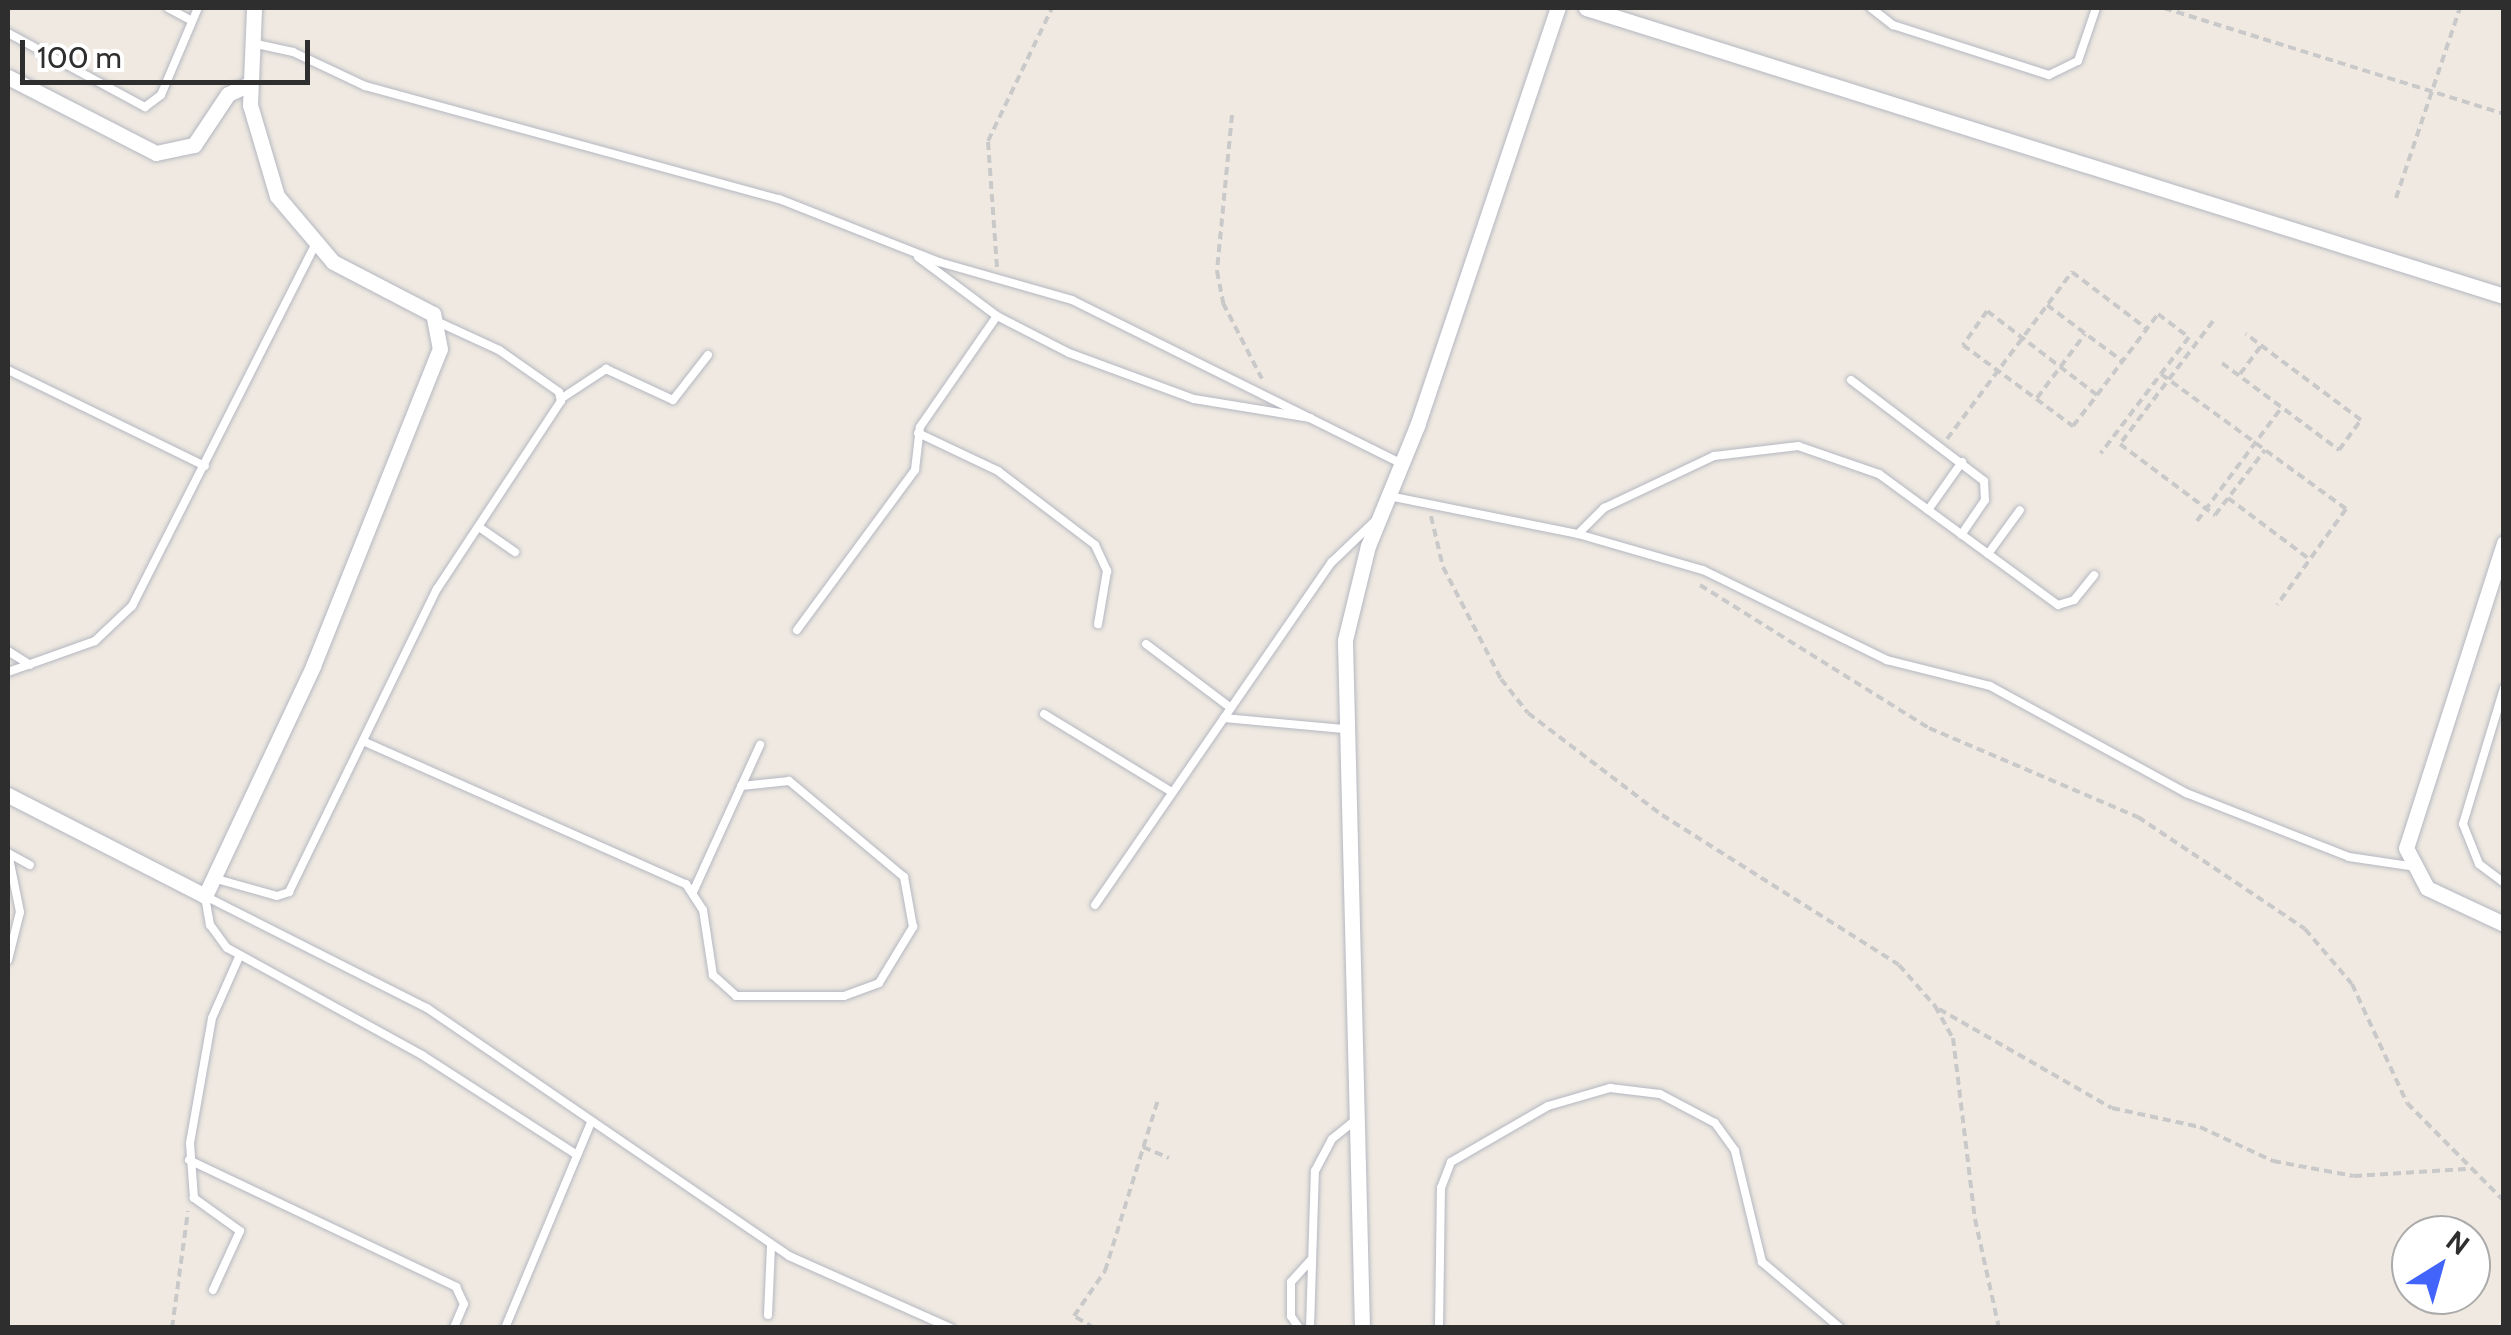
<!DOCTYPE html>
<style>
body{margin:0}
#map{position:relative;width:2511px;height:1335px;overflow:hidden;background:#efe9e1;font-family:Cabin,sans-serif}
div>[style]{position:absolute}
[style*='--x']{left:calc(var(--x)*1px);top:calc(var(--y)*1px);width:calc(var(--w)*1px);rotate:calc(var(--a)*1deg)}
.path>*{height:4px;margin-top:-2px;transform-origin:0;background:repeating-linear-gradient(90deg,#c9c9c9 0 8px,transparent 0 13px)}
.roads{filter:drop-shadow(0 0 2px #b4b7c1) drop-shadow(0 0 2px #b4b7c1)}
.service>*{height:8px;margin:-4px;padding:0 4px;transform-origin:4px;border-radius:4px;background:#fff}
.minor>*{height:15px;margin:-7.5px;padding:0 7.5px;transform-origin:7.5px;border-radius:7.5px;background:#fff}
span{translate:-50% -50%;white-space:nowrap;text-align:center;line-height:1.15;-webkit-text-stroke:9px #fff;paint-order:stroke}
.frame{position:absolute;inset:0;border:10px solid #2e2e2e;pointer-events:none}
.north{position:absolute;left:2391px;top:1215px;width:100px;height:100px;box-sizing:border-box;background:#fff;border:2px solid #ababab;border-radius:50%;rotate:37deg;font-size:28px;font-weight:700;line-height:40px;text-align:center;color:#2e2e2e}
.north::after{content:'';display:block;margin:auto;width:35px;height:45px;background:#4264fb;clip-path:polygon(50% 0,100% 100%,50% 72%,0 100%)}
.scale{position:absolute;left:20px;top:40px;width:290px;height:45px;box-sizing:border-box;border:5px solid #2e2e2e;border-top:0;padding-left:12px;font-size:30px;line-height:35px;white-space:nowrap;color:#2e2e2e;-webkit-text-stroke:8px #fff;paint-order:stroke}
</style>
<div id="map">
<div class="path">
<i style="--x:2164;--y:8;--w:356;--a:17.3"></i>
<i style="--x:1232;--y:115;--w:157;--a:95.5"></i>
<i style="--x:1217;--y:271;--w:33;--a:79"></i>
<i style="--x:1223;--y:303;--w:85;--a:62.8"></i>
<i style="--x:2396;--y:198;--w:200;--a:-71.4"></i>
<i style="--x:997;--y:267;--w:126;--a:-94.1"></i>
<i style="--x:988;--y:141;--w:148;--a:-64.3"></i>
<i style="--x:2047;--y:305;--w:94;--a:36.7"></i>
<i style="--x:2213;--y:321;--w:154;--a:127.1"></i>
<i style="--x:2120;--y:444;--w:119;--a:36.8"></i>
<i style="--x:2215;--y:515;--w:82;--a:-52.4"></i>
<i style="--x:2222;--y:363;--w:146;--a:36.6"></i>
<i style="--x:2339;--y:450;--w:37;--a:-54"></i>
<i style="--x:2361;--y:420;--w:144;--a:-143.2"></i>
<i style="--x:2161;--y:374;--w:229;--a:36.1"></i>
<i style="--x:2346;--y:509;--w:118;--a:125.7"></i>
<i style="--x:2240;--y:374;--w:35;--a:-53"></i>
<i style="--x:2097;--y:395;--w:138;--a:-142.6"></i>
<i style="--x:1987;--y:311;--w:42;--a:125.2"></i>
<i style="--x:1963;--y:345;--w:137;--a:36.4"></i>
<i style="--x:2073;--y:426;--w:39;--a:-52"></i>
<i style="--x:2097;--y:395;--w:101;--a:-53"></i>
<i style="--x:2158;--y:314;--w:39;--a:37"></i>
<i style="--x:2189;--y:337;--w:146;--a:127.2"></i>
<i style="--x:2037;--y:398;--w:80;--a:-53.1"></i>
<i style="--x:1947;--y:439;--w:209;--a:-53.2"></i>
<i style="--x:2072;--y:272;--w:94;--a:37.2"></i>
<i style="--x:2228;--y:498;--w:100;--a:36.9"></i>
<i style="--x:1431;--y:516;--w:52;--a:76.8"></i>
<i style="--x:1443;--y:567;--w:126;--a:62.6"></i>
<i style="--x:1501;--y:679;--w:43;--a:51.5"></i>
<i style="--x:1528;--y:713;--w:168;--a:37.3"></i>
<i style="--x:1662;--y:815;--w:280;--a:32.3"></i>
<i style="--x:1899;--y:965;--w:55;--a:48.7"></i>
<i style="--x:1935;--y:1006;--w:37;--a:61"></i>
<i style="--x:1953;--y:1038;--w:182;--a:83.1"></i>
<i style="--x:1975;--y:1219;--w:112;--a:77.6"></i>
<i style="--x:2197;--y:521;--w:142;--a:-53.3"></i>
<i style="--x:1700;--y:585;--w:270;--a:32"></i>
<i style="--x:1929;--y:728;--w:227;--a:23.1"></i>
<i style="--x:2138;--y:817;--w:201;--a:33.8"></i>
<i style="--x:2305;--y:929;--w:72;--a:49.5"></i>
<i style="--x:2352;--y:984;--w:131;--a:65.2"></i>
<i style="--x:2407;--y:1103;--w:138;--a:45.3"></i>
<i style="--x:1939;--y:1009;--w:199;--a:29.8"></i>
<i style="--x:2112;--y:1108;--w:90;--a:12.2"></i>
<i style="--x:2200;--y:1127;--w:81;--a:25"></i>
<i style="--x:2273;--y:1161;--w:82;--a:10.5"></i>
<i style="--x:2354;--y:1176;--w:112;--a:-3.6"></i>
<i style="--x:1143;--y:1147;--w:28;--a:23"></i>
<i style="--x:172;--y:1328;--w:118;--a:-82.2"></i>
<i style="--x:1094;--y:1328;--w:23;--a:-149"></i>
<i style="--x:1074;--y:1316;--w:55;--a:-55.4"></i>
<i style="--x:1105;--y:1271;--w:179;--a:-72.8"></i>
</div>
<div class="roads">
<div class="service">
<i style="--x:168;--y:8;--w:27;--a:28"></i>
<i style="--x:1871;--y:8;--w:28;--a:38"></i>
<i style="--x:1893;--y:25;--w:164;--a:17.8"></i>
<i style="--x:2049;--y:75;--w:32;--a:-26"></i>
<i style="--x:2078;--y:61;--w:56;--a:-71.2"></i>
<i style="--x:8;--y:33;--w:156;--a:28.4"></i>
<i style="--x:145;--y:107;--w:20;--a:-37"></i>
<i style="--x:161;--y:95;--w:95;--a:-67"></i>
<i style="--x:252;--y:43;--w:42;--a:12.4"></i>
<i style="--x:293;--y:52;--w:80;--a:25.3"></i>
<i style="--x:365;--y:86;--w:429;--a:15.3"></i>
<i style="--x:779;--y:199;--w:172;--a:21.5"></i>
<i style="--x:939;--y:262;--w:138;--a:15.9"></i>
<i style="--x:1072;--y:300;--w:369;--a:26.4"></i>
<i style="--x:918;--y:257;--w:99;--a:36.8"></i>
<i style="--x:997;--y:316;--w:81;--a:27.2"></i>
<i style="--x:1069;--y:353;--w:133;--a:20.2"></i>
<i style="--x:1194;--y:399;--w:118;--a:9.3"></i>
<i style="--x:8;--y:370;--w:219;--a:26"></i>
<i style="--x:1851;--y:380;--w:167;--a:37.2"></i>
<i style="--x:1984;--y:481;--w:19;--a:87"></i>
<i style="--x:1985;--y:500;--w:42;--a:124.4"></i>
<i style="--x:562;--y:398;--w:53;--a:-33.4"></i>
<i style="--x:606;--y:369;--w:74;--a:24.8"></i>
<i style="--x:673;--y:400;--w:57;--a:-52.1"></i>
<i style="--x:918;--y:433;--w:89;--a:25.4"></i>
<i style="--x:998;--y:471;--w:122;--a:37.3"></i>
<i style="--x:1095;--y:545;--w:29;--a:65"></i>
<i style="--x:1107;--y:571;--w:54;--a:99.6"></i>
<i style="--x:1389;--y:496;--w:193;--a:11.4"></i>
<i style="--x:1578;--y:534;--w:130;--a:16.1"></i>
<i style="--x:1703;--y:570;--w:205;--a:26.1"></i>
<i style="--x:1887;--y:660;--w:106;--a:14.2"></i>
<i style="--x:1990;--y:686;--w:223;--a:28.6"></i>
<i style="--x:2186;--y:793;--w:175;--a:21.4"></i>
<i style="--x:2349;--y:857;--w:61;--a:8.5"></i>
<i style="--x:1928;--y:510;--w:59;--a:-54.7"></i>
<i style="--x:479;--y:527;--w:44;--a:34.8"></i>
<i style="--x:1578;--y:534;--w:37;--a:-45"></i>
<i style="--x:1604;--y:508;--w:122;--a:-25.3"></i>
<i style="--x:1714;--y:456;--w:85;--a:-6.8"></i>
<i style="--x:1798;--y:446;--w:86;--a:19.1"></i>
<i style="--x:1879;--y:474;--w:222;--a:36.2"></i>
<i style="--x:2058;--y:605;--w:17;--a:-17"></i>
<i style="--x:2074;--y:600;--w:32;--a:-51"></i>
<i style="--x:1988;--y:554;--w:54;--a:-54"></i>
<i style="--x:797;--y:630;--w:199;--a:-53.6"></i>
<i style="--x:915;--y:470;--w:43;--a:-83.4"></i>
<i style="--x:920;--y:427;--w:135;--a:-55.3"></i>
<i style="--x:1146;--y:644;--w:106;--a:37"></i>
<i style="--x:8;--y:651;--w:26;--a:32"></i>
<i style="--x:8;--y:672;--w:92;--a:-19.6"></i>
<i style="--x:95;--y:641;--w:51;--a:-43.4"></i>
<i style="--x:132;--y:606;--w:402;--a:-63.1"></i>
<i style="--x:2504;--y:688;--w:142;--a:106.8"></i>
<i style="--x:2463;--y:824;--w:43;--a:68.2"></i>
<i style="--x:2479;--y:864;--w:31;--a:37"></i>
<i style="--x:1044;--y:714;--w:150;--a:31.4"></i>
<i style="--x:1224;--y:718;--w:120;--a:5.3"></i>
<i style="--x:365;--y:742;--w:351;--a:23.9"></i>
<i style="--x:686;--y:884;--w:31;--a:57"></i>
<i style="--x:703;--y:910;--w:66;--a:81.3"></i>
<i style="--x:713;--y:975;--w:31;--a:42"></i>
<i style="--x:736;--y:996;--w:108;--a:0"></i>
<i style="--x:844;--y:996;--w:37;--a:-20"></i>
<i style="--x:879;--y:983;--w:66;--a:-58.7"></i>
<i style="--x:913;--y:927;--w:51;--a:-100.2"></i>
<i style="--x:904;--y:877;--w:150;--a:-140.1"></i>
<i style="--x:789;--y:781;--w:48;--a:174.1"></i>
<i style="--x:8;--y:853;--w:25;--a:29"></i>
<i style="--x:213;--y:878;--w:66;--a:15.7"></i>
<i style="--x:277;--y:896;--w:13;--a:-18"></i>
<i style="--x:289;--y:892;--w:337;--a:-64"></i>
<i style="--x:437;--y:589;--w:225;--a:-56.6"></i>
<i style="--x:561;--y:401;--w:9;--a:-103"></i>
<i style="--x:559;--y:392;--w:73;--a:-145"></i>
<i style="--x:499;--y:350;--w:67;--a:-155.3"></i>
<i style="--x:693;--y:892;--w:162;--a:-65.5"></i>
<i style="--x:1095;--y:905;--w:417;--a:-55.4"></i>
<i style="--x:1332;--y:562;--w:62;--a:-43.7"></i>
<i style="--x:8;--y:960;--w:49;--a:-76"></i>
<i style="--x:20;--y:912;--w:60;--a:-101.5"></i>
<i style="--x:577;--y:1155;--w:184;--a:-147.2"></i>
<i style="--x:422;--y:1055;--w:222;--a:-151.2"></i>
<i style="--x:227;--y:948;--w:29;--a:-126"></i>
<i style="--x:210;--y:925;--w:29;--a:-100"></i>
<i style="--x:205;--y:896;--w:249;--a:26.8"></i>
<i style="--x:427;--y:1008;--w:439;--a:34.4"></i>
<i style="--x:789;--y:1256;--w:177;--a:24"></i>
<i style="--x:189;--y:1160;--w:296;--a:25.4"></i>
<i style="--x:456;--y:1287;--w:19;--a:65"></i>
<i style="--x:464;--y:1304;--w:26;--a:113"></i>
<i style="--x:213;--y:1290;--w:65;--a:-65.4"></i>
<i style="--x:240;--y:1231;--w:57;--a:-144.3"></i>
<i style="--x:194;--y:1198;--w:55;--a:-94.2"></i>
<i style="--x:190;--y:1143;--w:127;--a:-80"></i>
<i style="--x:212;--y:1018;--w:67;--a:-66.1"></i>
<i style="--x:768;--y:1315;--w:70;--a:-87.5"></i>
<i style="--x:505;--y:1328;--w:223;--a:-67.3"></i>
<i style="--x:1299;--y:1328;--w:14;--a:-124"></i>
<i style="--x:1291;--y:1316;--w:34;--a:-90"></i>
<i style="--x:1291;--y:1282;--w:31;--a:-48"></i>
<i style="--x:1310;--y:1328;--w:157;--a:-88.2"></i>
<i style="--x:1315;--y:1171;--w:36;--a:-62"></i>
<i style="--x:1332;--y:1139;--w:32;--a:-39"></i>
<i style="--x:1439;--y:1328;--w:140;--a:-89.2"></i>
<i style="--x:1441;--y:1188;--w:28;--a:-69"></i>
<i style="--x:1451;--y:1162;--w:112;--a:-30"></i>
<i style="--x:1548;--y:1106;--w:65;--a:-16.2"></i>
<i style="--x:1610;--y:1088;--w:50;--a:6.8"></i>
<i style="--x:1660;--y:1094;--w:62;--a:27.8"></i>
<i style="--x:1715;--y:1123;--w:34;--a:54"></i>
<i style="--x:1735;--y:1151;--w:114;--a:76.3"></i>
<i style="--x:1762;--y:1262;--w:102;--a:40.2"></i>
</div>
<div class="minor">
<i style="--x:1586;--y:8;--w:962;--a:17.42"></i>
<i style="--x:8;--y:77;--w:166;--a:27.2"></i>
<i style="--x:156;--y:153;--w:39;--a:-12"></i>
<i style="--x:194;--y:145;--w:61;--a:-56.3"></i>
<i style="--x:228;--y:94;--w:21;--a:-25"></i>
<i style="--x:2504;--y:543;--w:320;--a:107.8"></i>
<i style="--x:2406;--y:848;--w:45;--a:62.3"></i>
<i style="--x:2427;--y:888;--w:85;--a:25.1"></i>
<i style="--x:8;--y:795;--w:221;--a:27.1"></i>
<i style="--x:205;--y:896;--w:254;--a:-64.8"></i>
<i style="--x:313;--y:666;--w:341;--a:-68.2"></i>
<i style="--x:440;--y:349;--w:36;--a:-101"></i>
<i style="--x:433;--y:314;--w:113;--a:-152.5"></i>
<i style="--x:333;--y:262;--w:87;--a:-130.3"></i>
<i style="--x:277;--y:196;--w:95;--a:-106.5"></i>
<i style="--x:250;--y:105;--w:97;--a:-87.6"></i>
<i style="--x:1362;--y:1328;--w:688;--a:-91.42"></i>
<i style="--x:1345;--y:640;--w:97;--a:-76.3"></i>
<i style="--x:1368;--y:546;--w:130;--a:-67.8"></i>
<i style="--x:1417;--y:426;--w:441;--a:-71.4"></i>
</div>
</div>
<div class="frame"></div>
<div class="north">N</div>
<div class="scale">100 m</div>
</div>
